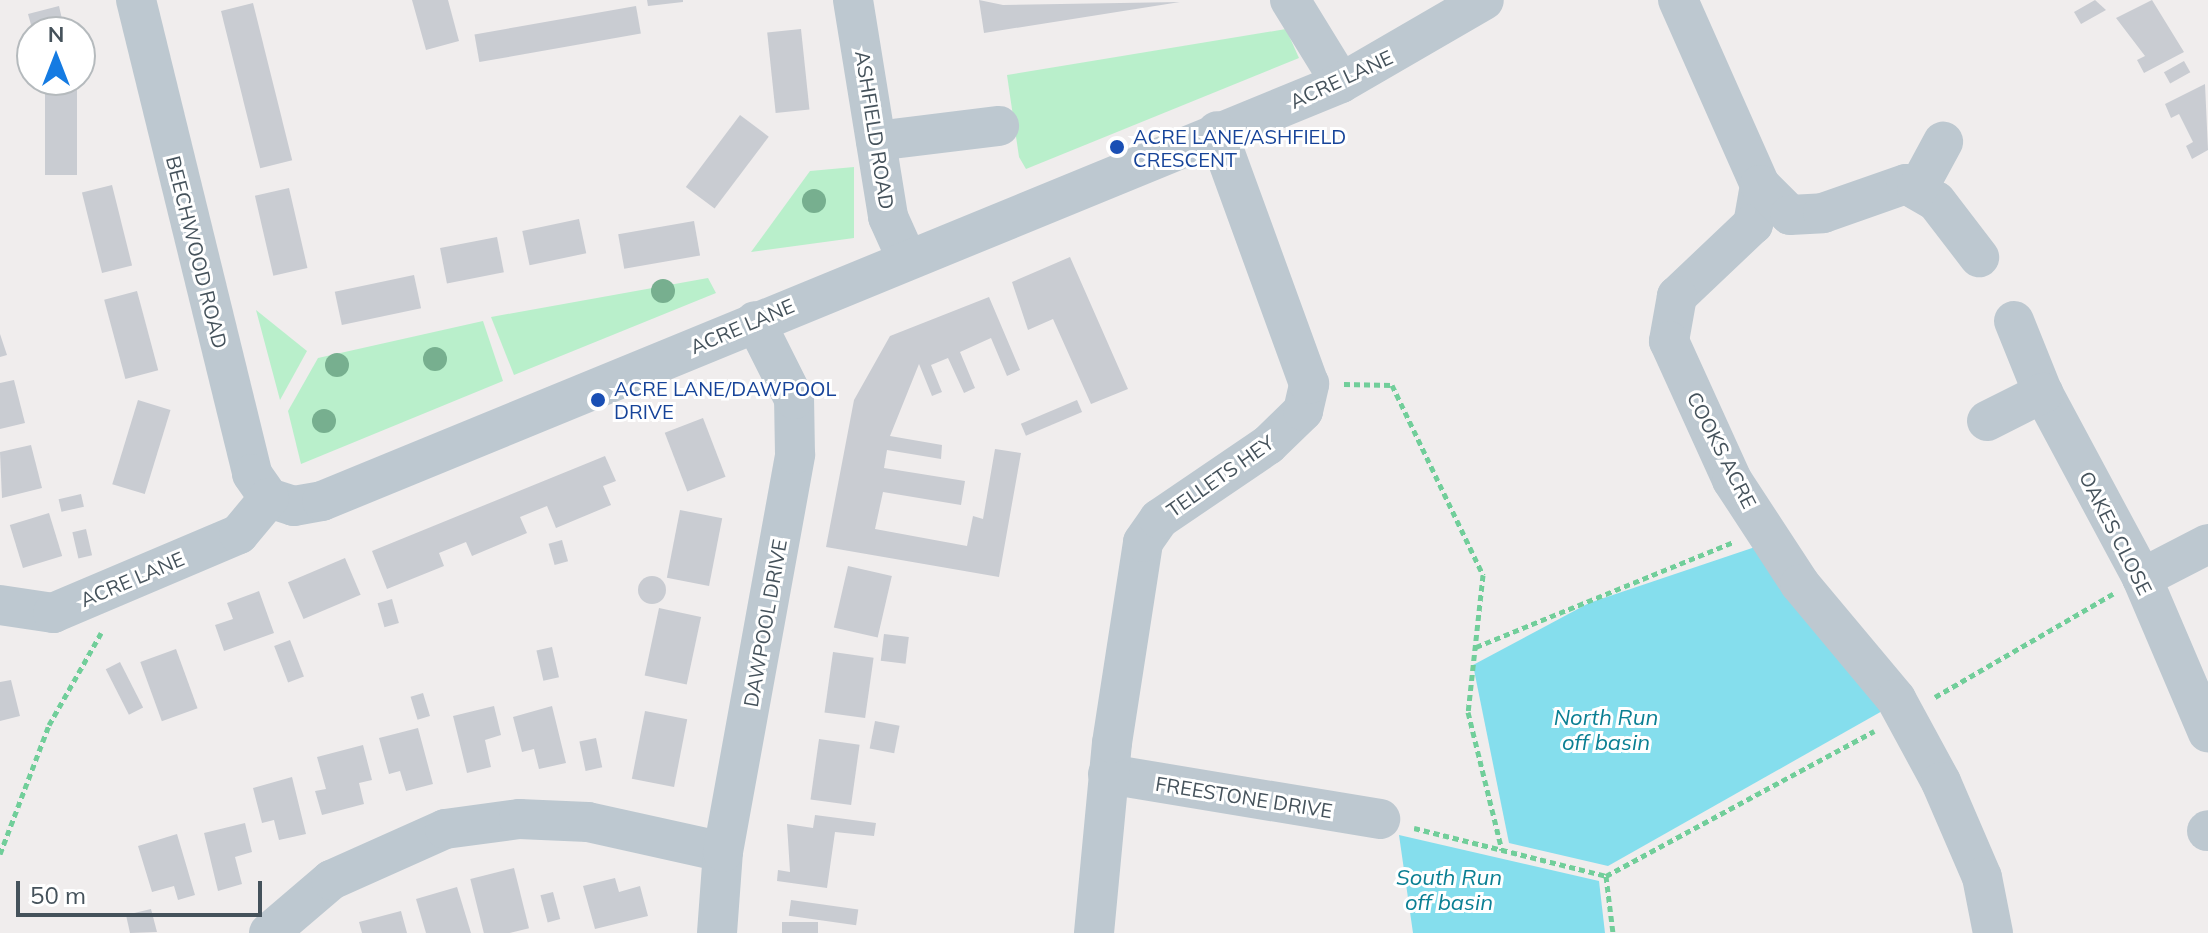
<!DOCTYPE html>
<style>
body{margin:0}
#map{position:relative;width:2208px;height:933px;overflow:hidden;background:#f0eded;font-family:Mulish,sans-serif}
div>[style]{position:absolute}
[style*='--x']{left:calc(var(--x)*1px);top:calc(var(--y)*1px);width:calc(var(--w)*1px);rotate:calc(var(--a)*1deg)}
.green>*{inset:0;background:#b9efcb}
.water>*{inset:0;background:#85deed}
.building>*{inset:0;background:#c9ccd2;transform-origin:0 0}
.round{border-radius:50%}
.path>*{height:5px;margin-top:-2.5px;transform-origin:0;background:repeating-linear-gradient(90deg,#71ce9a 0 6px,transparent 0 10px)}
.minor>*{height:40px;margin:-20px;padding:0 20px;transform-origin:20px;border-radius:20px;background:#bdc8d0}
.trees>*{width:24px;height:24px;margin:-12px;border-radius:50%;background:#77af8f}
.dots>*{width:22px;height:22px;translate:-50% -50%;box-sizing:border-box;border:4px solid #fff;border-radius:50%}
span{translate:-50% -50%;white-space:nowrap;text-align:center;line-height:1.15;-webkit-text-stroke:6px #fff;paint-order:stroke}
.street-label{font-size:20px;color:#45525b}
.transit-label{font-size:20px;color:#164399}
.left{translate:0 -50%;text-align:left}
.water-label{font-size:22px;color:#0a7f93;font-style:italic}
.north{position:absolute;left:16px;top:16px;width:80px;height:80px;box-sizing:border-box;background:#fff;border:2px solid #b5babd;border-radius:50%;rotate:0deg;font-size:22px;font-weight:700;line-height:32px;text-align:center;color:#45525b}
.north::after{content:'';display:block;margin:auto;width:28px;height:36px;background:#157be2;clip-path:polygon(50% 0,100% 100%,50% 72%,0 100%)}
.scale{position:absolute;left:16px;top:881px;width:246px;height:36px;box-sizing:border-box;border:4px solid #45525b;border-top:0;padding-left:10px;font-size:24px;line-height:28px;white-space:nowrap;color:#45525b;-webkit-text-stroke:6px #fff;paint-order:stroke}
</style>
<div id="map">
<div class="green">
<i style="clip-path:polygon(1286px 29px,1299px 58px,1026px 169px,1019px 157px,1007px 75px)"></i>
<i style="clip-path:polygon(854px 167px,854px 238px,751px 252px,810px 171px)"></i>
<i style="clip-path:polygon(708px 278px,716px 293px,514px 375px,491px 317px)"></i>
<i style="clip-path:polygon(256px 310px,307px 351px,280px 400px)"></i>
<i style="clip-path:polygon(483px 321px,503px 381px,301px 464px,288px 411px,318px 358px)"></i>
</div>
<div class="water">
<i style="clip-path:polygon(1764px 544px,1884px 710px,1608px 866px,1509px 843px,1473px 665px,1589px 603px)"></i>
<i style="clip-path:polygon(1399px 835px,1599px 881px,1605px 933px,1413px 933px)"></i>
</div>
<div class="building">
<i style="clip-path:polygon(412px 0,448px 0,459px 41px,426px 50px)"></i>
<i style="clip-path:polygon(647px 0,683px 0,683px 2px,648px 6px)"></i>
<i style="clip-path:polygon(979px 0,1003px 5px,1180px 2px,984px 33px)"></i>
<i style="clip-path:polygon(2095px 0,2106px 10px,2081px 24px,2074px 12px)"></i>
<i style="clip-path:polygon(2152px 0,2184px 52px,2144px 73px,2137px 60px,2145px 56px,2116px 18px)"></i>
<i style="left:253px;top:3px;width:162px;height:33px;rotate:76deg"></i>
<i style="clip-path:polygon(59px 6px,65px 32px,33px 32px,28px 14px)"></i>
<i style="left:636px;top:6px;width:28px;height:164px;rotate:80deg"></i>
<i style="left:801px;top:29px;width:81px;height:34px;rotate:84deg"></i>
<i style="left:2184px;top:61px;width:13px;height:23px;rotate:61deg"></i>
<i style="left:45px;top:80px;width:32px;height:95px"></i>
<i style="clip-path:polygon(2205px 84px,2208px 150px,2192px 159px,2186px 146px,2193px 142px,2179px 114px,2171px 118px,2165px 104px)"></i>
<i style="left:740px;top:115px;width:36px;height:90px;rotate:37deg"></i>
<i style="left:112px;top:185px;width:83px;height:31px;rotate:76deg"></i>
<i style="left:289px;top:188px;width:82px;height:35px;rotate:77deg"></i>
<i style="left:579px;top:219px;width:35px;height:58px;rotate:78deg"></i>
<i style="left:694px;top:221px;width:35px;height:77px;rotate:80deg"></i>
<i style="left:497px;top:237px;width:36px;height:58px;rotate:79deg"></i>
<i style="clip-path:polygon(1070px 257px,1128px 389px,1091px 404px,1053px 319px,1028px 330px,1012px 282px)"></i>
<i style="left:414px;top:275px;width:34px;height:81px;rotate:78deg"></i>
<i style="left:137px;top:291px;width:82px;height:34px;rotate:75deg"></i>
<i style="clip-path:polygon(989px 297px,1020px 370px,1007px 376px,991px 338px,960px 352px,975px 388px,964px 393px,948px 358px,931px 365px,942px 392px,932px 396px,919px 364px,890px 436px,942px 445px,941px 459px,887px 450px,884px 468px,965px 481px,961px 505px,883px 492px,875px 529px,967px 546px,973px 516px,983px 519px,995px 449px,1021px 453px,999px 577px,826px 547px,854px 400px,890px 336px)"></i>
<i style="clip-path:polygon(0 334px,7px 355px,0 357px)"></i>
<i style="clip-path:polygon(14px 380px,25px 423px,0 429px,0 383px)"></i>
<i style="left:138px;top:400px;width:34px;height:88px;rotate:17deg"></i>
<i style="left:1077px;top:400px;width:13px;height:61px;rotate:67deg"></i>
<i style="left:703px;top:418px;width:63px;height:41px;rotate:69deg"></i>
<i style="clip-path:polygon(31px 445px,42px 488px,2px 498px,0 452px)"></i>
<i style="clip-path:polygon(605px 456px,616px 481px,603px 486px,611px 505px,556px 528px,547px 506px,520px 517px,527px 533px,472px 556px,466px 542px,439px 553px,444px 566px,387px 589px,372px 551px)"></i>
<i style="left:81px;top:494px;width:13px;height:23px;rotate:77deg"></i>
<i style="left:680px;top:510px;width:43px;height:69px;rotate:11deg"></i>
<i style="left:49px;top:513px;width:45px;height:41px;rotate:73deg"></i>
<i style="left:86px;top:529px;width:27px;height:14px;rotate:77deg"></i>
<i style="left:562px;top:540px;width:22px;height:14px;rotate:74deg"></i>
<i style="left:345px;top:558px;width:40px;height:62px;rotate:67deg"></i>
<i style="left:848px;top:566px;width:45px;height:63px;rotate:13deg"></i>
<i class="round" style="left:638px;top:576px;width:28px;height:28px"></i>
<i style="clip-path:polygon(259px 591px,274px 633px,224px 651px,215px 625px,233px 619px,227px 603px)"></i>
<i style="left:392px;top:599px;width:25px;height:15px;rotate:74deg"></i>
<i style="left:659px;top:608px;width:43px;height:69px;rotate:12deg"></i>
<i style="left:884px;top:634px;width:25px;height:27px;rotate:7deg"></i>
<i style="left:290px;top:640px;width:39px;height:17px;rotate:69deg"></i>
<i style="left:552px;top:647px;width:31px;height:16px;rotate:77deg"></i>
<i style="left:176px;top:649px;width:63px;height:38px;rotate:70deg"></i>
<i style="left:833px;top:652px;width:41px;height:61px;rotate:8deg"></i>
<i style="left:120px;top:662px;width:51px;height:16px;rotate:63deg"></i>
<i style="clip-path:polygon(11px 680px,20px 716px,0 721px,0 682px)"></i>
<i style="left:423px;top:693px;width:24px;height:13px;rotate:73deg"></i>
<i style="clip-path:polygon(494px 706px,501px 735px,485px 740px,491px 767px,467px 773px,453px 716px)"></i>
<i style="clip-path:polygon(552px 706px,566px 763px,539px 769px,534px 749px,522px 752px,513px 717px)"></i>
<i style="left:645px;top:711px;width:43px;height:69px;rotate:11deg"></i>
<i style="left:875px;top:721px;width:25px;height:28px;rotate:11deg"></i>
<i style="clip-path:polygon(418px 728px,433px 784px,406px 791px,400px 771px,389px 774px,379px 738px)"></i>
<i style="left:596px;top:738px;width:30px;height:17px;rotate:78deg"></i>
<i style="left:819px;top:739px;width:41px;height:61px;rotate:8deg"></i>
<i style="clip-path:polygon(363px 745px,372px 780px,359px 783px,364px 804px,322px 815px,315px 791px,326px 789px,317px 757px)"></i>
<i style="clip-path:polygon(292px 777px,306px 834px,279px 840px,274px 820px,262px 823px,253px 788px)"></i>
<i style="clip-path:polygon(815px 815px,876px 823px,874px 836px,835px 832px,827px 888px,777px 881px,778px 870px,790px 872px,787px 824px,813px 828px)"></i>
<i style="clip-path:polygon(245px 823px,252px 852px,235px 857px,242px 884px,218px 891px,204px 833px)"></i>
<i style="clip-path:polygon(177px 834px,195px 895px,178px 900px,174px 886px,152px 892px,138px 846px)"></i>
<i style="left:514px;top:868px;width:62px;height:45px;rotate:76deg"></i>
<i style="clip-path:polygon(615px 878px,619px 892px,640px 886px,648px 916px,595px 929px,583px 886px)"></i>
<i style="clip-path:polygon(457px 887px,471px 933px,426px 933px,416px 899px)"></i>
<i style="left:553px;top:892px;width:28px;height:13px;rotate:75deg"></i>
<i style="left:791px;top:900px;width:68px;height:16px;rotate:8deg"></i>
<i style="clip-path:polygon(151px 909px,157px 932px,130px 933px,126px 915px)"></i>
<i style="clip-path:polygon(401px 911px,407px 933px,362px 933px,359px 922px)"></i>
<i style="left:782px;top:922px;width:36px;height:11px"></i>
</div>
<div class="path">
<i style="--x:1344;--y:384;--w:48;--a:1.2"></i>
<i style="--x:1392;--y:385;--w:211;--a:64.4"></i>
<i style="--x:1483;--y:575;--w:138;--a:96.2"></i>
<i style="--x:1468;--y:712;--w:142;--a:76.2"></i>
<i style="--x:1476;--y:647;--w:278;--a:-22.2"></i>
<i style="--x:1935;--y:697;--w:206;--a:-30.1"></i>
<i style="--x:1414;--y:828;--w:198;--a:14"></i>
<i style="--x:1606;--y:876;--w:305;--a:-28.4"></i>
<i style="--x:0;--y:854;--w:138;--a:-69.2"></i>
<i style="--x:49;--y:725;--w:106;--a:-60.5"></i>
<i style="--x:1606;--y:876;--w:57;--a:83"></i>
</div>
<div class="minor">
<i style="--x:136;--y:0;--w:488;--a:76.2"></i>
<i style="--x:252;--y:474;--w:29;--a:55"></i>
<i style="--x:853;--y:0;--w:220;--a:80.8"></i>
<i style="--x:888;--y:217;--w:44;--a:65.8"></i>
<i style="--x:1290;--y:0;--w:97;--a:58.4"></i>
<i style="--x:1678;--y:0;--w:202;--a:66.1"></i>
<i style="--x:1760;--y:185;--w:40;--a:100"></i>
<i style="--x:1753;--y:224;--w:105;--a:136.5"></i>
<i style="--x:1677;--y:296;--w:46;--a:100.1"></i>
<i style="--x:1669;--y:341;--w:153;--a:65.6"></i>
<i style="--x:1732;--y:480;--w:124;--a:56.8"></i>
<i style="--x:1800;--y:584;--w:150;--a:50.1"></i>
<i style="--x:1896;--y:699;--w:94;--a:61.5"></i>
<i style="--x:1941;--y:782;--w:103;--a:66.7"></i>
<i style="--x:1982;--y:877;--w:57;--a:78.9"></i>
<i style="--x:876;--y:141;--w:124;--a:-7"></i>
<i style="--x:1760;--y:185;--w:42;--a:45"></i>
<i style="--x:1790;--y:215;--w:33;--a:-3"></i>
<i style="--x:1823;--y:213;--w:88;--a:-19.3"></i>
<i style="--x:1906;--y:184;--w:34;--a:30"></i>
<i style="--x:1936;--y:201;--w:71;--a:52.5"></i>
<i style="--x:1917;--y:190;--w:55;--a:-61.6"></i>
<i style="--x:2014;--y:321;--w:78;--a:68.1"></i>
<i style="--x:2043;--y:393;--w:210;--a:61.8"></i>
<i style="--x:2142;--y:578;--w:168;--a:66.9"></i>
<i style="--x:1987;--y:421;--w:63;--a:-26.6"></i>
<i style="--x:269;--y:498;--w:26;--a:18"></i>
<i style="--x:294;--y:506;--w:28;--a:-10"></i>
<i style="--x:322;--y:501;--w:1101;--a:-22.3"></i>
<i style="--x:1341;--y:83;--w:165;--a:-30.1"></i>
<i style="--x:2142;--y:578;--w:74;--a:-27.3"></i>
<i style="--x:0;--y:605;--w:54;--a:8.6"></i>
<i style="--x:53;--y:613;--w:202;--a:-23"></i>
<i style="--x:239;--y:534;--w:47;--a:-50.2"></i>
<i style="--x:1108;--y:774;--w:276;--a:9.4"></i>
<i style="--x:2207;--y:831;--w:1;--a:-45"></i>
<i style="--x:269;--y:933;--w:82;--a:-40.5"></i>
<i style="--x:331;--y:880;--w:125;--a:-24.1"></i>
<i style="--x:445;--y:829;--w:75;--a:-7.7"></i>
<i style="--x:519;--y:819;--w:69;--a:2.5"></i>
<i style="--x:588;--y:822;--w:138;--a:12.5"></i>
<i style="--x:717;--y:933;--w:81;--a:-85.8"></i>
<i style="--x:723;--y:852;--w:404;--a:-79.7"></i>
<i style="--x:795;--y:454;--w:55;--a:-91"></i>
<i style="--x:794;--y:399;--w:87;--a:-116.6"></i>
<i style="--x:1094;--y:933;--w:191;--a:-84.6"></i>
<i style="--x:1112;--y:743;--w:203;--a:-81.2"></i>
<i style="--x:1143;--y:542;--w:28;--a:-55"></i>
<i style="--x:1159;--y:519;--w:132;--a:-34.2"></i>
<i style="--x:1268;--y:445;--w:49;--a:-44.2"></i>
<i style="--x:1303;--y:411;--w:28;--a:-77"></i>
<i style="--x:1309;--y:384;--w:269;--a:-110"></i>
</div>
<div class="trees">
<i style="left:814px;top:201px"></i>
<i style="left:663px;top:291px"></i>
<i style="left:435px;top:359px"></i>
<i style="left:337px;top:365px"></i>
<i style="left:324px;top:421px"></i>
</div>
<div class="dots">
<i style="left:1117px;top:147px;background:#1a4fb4"></i>
<i style="left:598px;top:400px;background:#1a4fb4"></i>
</div>
<div class="street-label">
<span style="left:1341px;top:79px;rotate:-25deg">ACRE LANE</span>
<span style="left:875px;top:130px;rotate:81deg">ASHFIELD ROAD</span>
<span style="left:197px;top:252px;rotate:76deg">BEECHWOOD ROAD</span>
<span style="left:742px;top:326px;rotate:-23deg">ACRE LANE</span>
<span style="left:1722px;top:450px;rotate:63deg">COOKS ACRE</span>
<span style="left:1220px;top:476px;rotate:-35deg">TELLETS HEY</span>
<span style="left:2116px;top:533px;rotate:63deg">OAKES CLOSE</span>
<span style="left:132px;top:579px;rotate:-23deg">ACRE LANE</span>
<span style="left:765px;top:623px;rotate:-80deg">DAWPOOL DRIVE</span>
<span style="left:1244px;top:797px;rotate:9deg">FREESTONE DRIVE</span>
</div>
<div class="transit-label">
<span class="left" style="left:1133px;top:148px">ACRE LANE/ASHFIELD<br>CRESCENT</span>
<span class="left" style="left:614px;top:400px">ACRE LANE/DAWPOOL<br>DRIVE</span>
</div>
<div class="water-label">
<span style="left:1606px;top:730px">North Run<br>off basin</span>
<span style="left:1449px;top:890px">South Run<br>off basin</span>
</div>
<div class="north">N</div>
<div class="scale">50 m</div>
</div>
